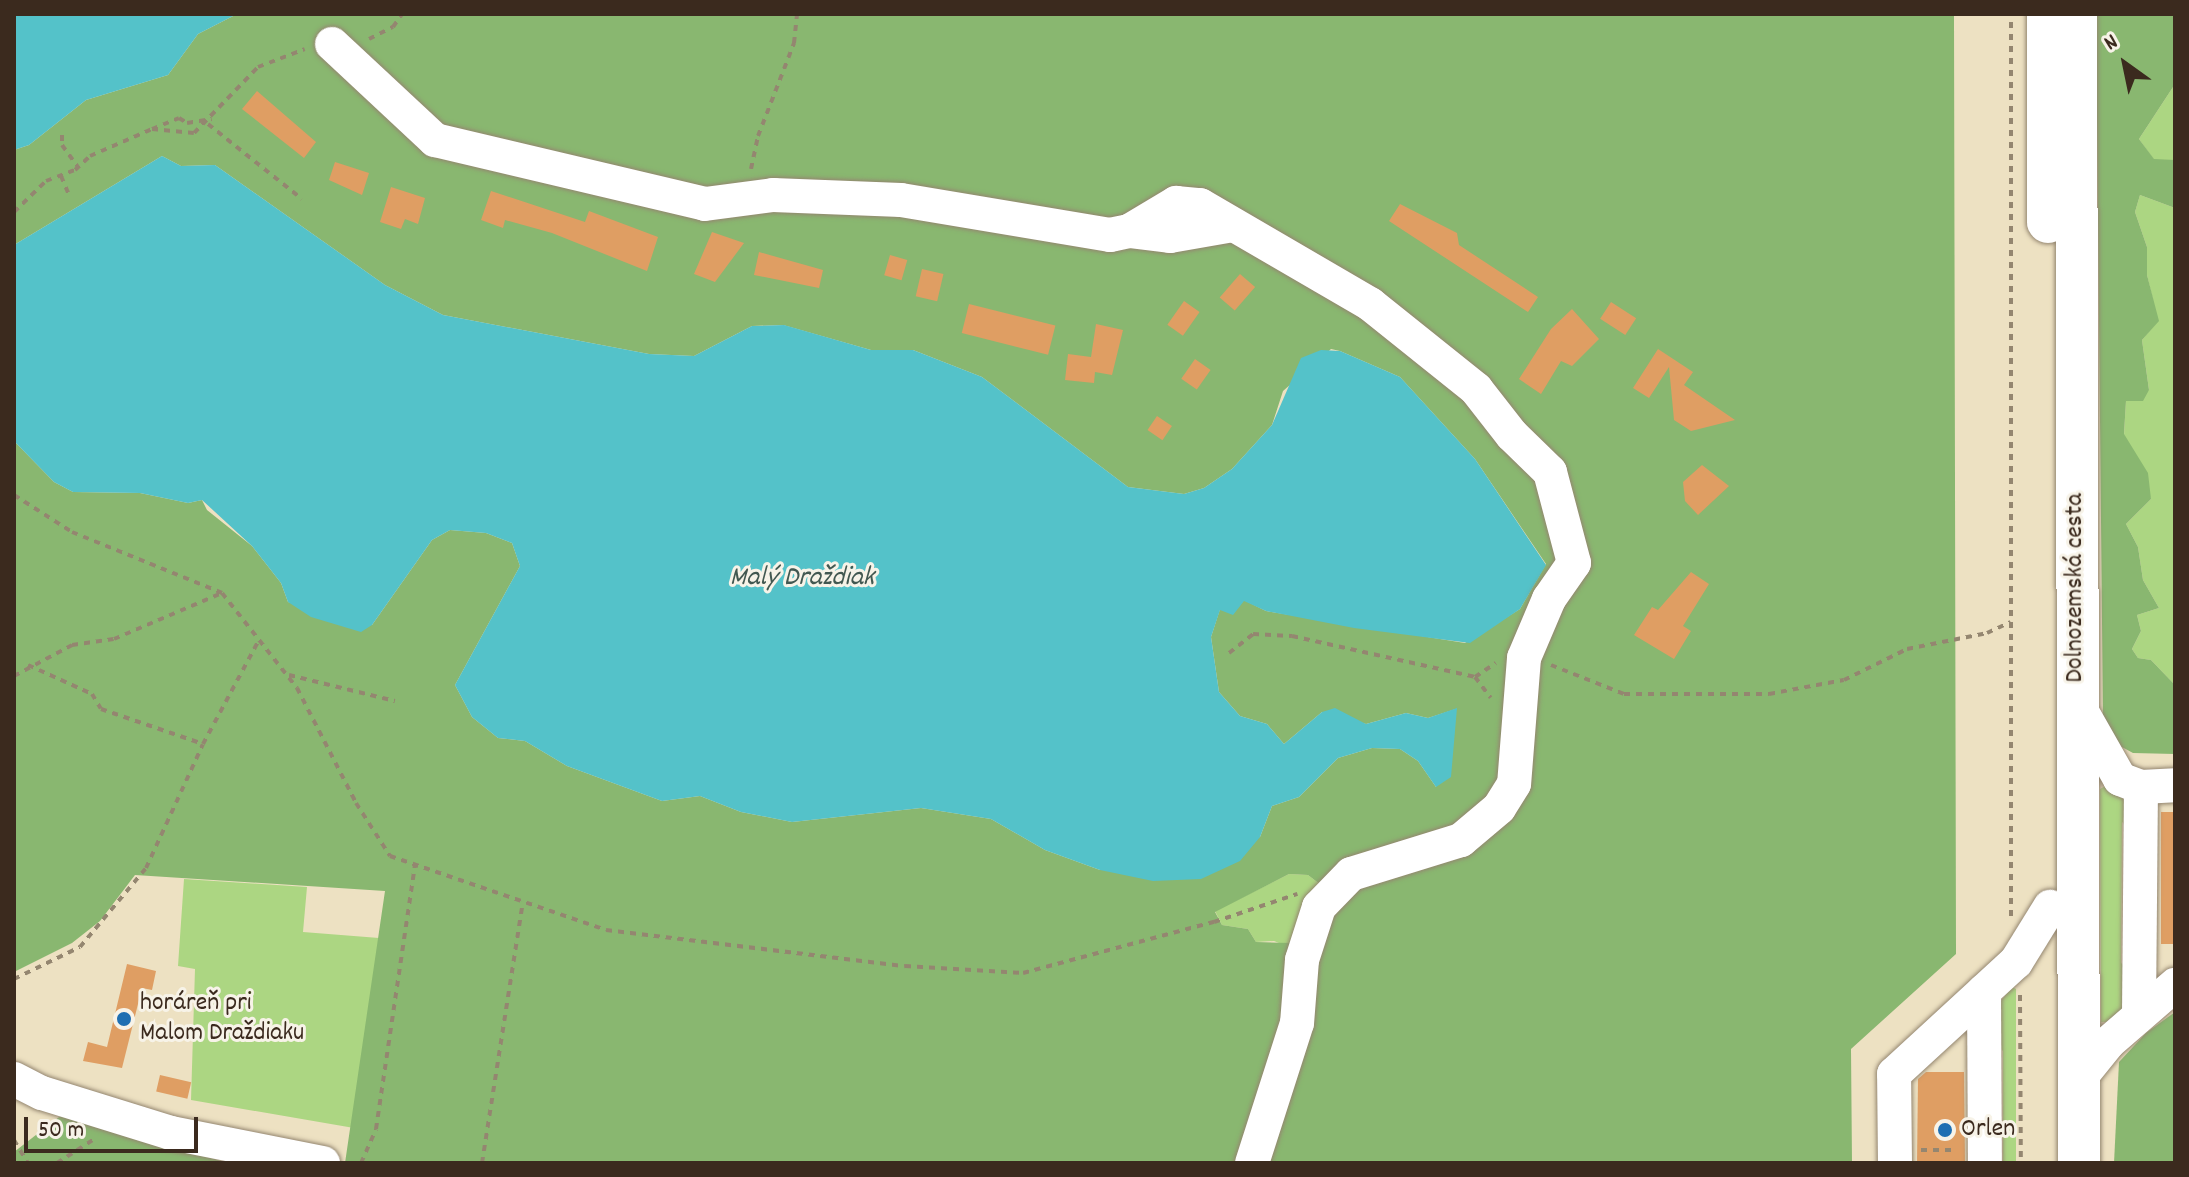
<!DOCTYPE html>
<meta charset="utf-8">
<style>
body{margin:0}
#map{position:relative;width:2189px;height:1177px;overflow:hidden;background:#ede1c2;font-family:Dekko,sans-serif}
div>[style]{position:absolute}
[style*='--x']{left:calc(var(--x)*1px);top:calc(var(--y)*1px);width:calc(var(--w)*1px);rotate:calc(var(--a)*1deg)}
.green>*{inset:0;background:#acd682}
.forest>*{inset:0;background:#89b770}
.water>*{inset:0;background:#54c2c9}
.building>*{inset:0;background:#df9e63;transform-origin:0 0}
.path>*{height:4px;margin-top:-2px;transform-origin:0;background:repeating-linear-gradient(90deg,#948670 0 6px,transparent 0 12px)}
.roads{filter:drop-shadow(0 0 2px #948670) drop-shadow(0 0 2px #948670)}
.minor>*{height:34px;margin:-17px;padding:0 17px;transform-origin:17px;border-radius:17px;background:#fff}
.major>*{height:42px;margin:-21px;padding:0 21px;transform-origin:21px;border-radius:21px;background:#fff}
.dots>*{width:22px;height:22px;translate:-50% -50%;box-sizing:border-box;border:4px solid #f7f3e8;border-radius:50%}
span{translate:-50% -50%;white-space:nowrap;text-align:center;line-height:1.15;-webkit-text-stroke:6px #f7f3e8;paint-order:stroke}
.street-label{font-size:26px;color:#3b2a1e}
.poi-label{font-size:26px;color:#3b2a1e}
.left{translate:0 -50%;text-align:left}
.water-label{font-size:28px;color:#425851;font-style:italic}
.frame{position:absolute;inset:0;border:16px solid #3b2a1e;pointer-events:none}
.north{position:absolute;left:2085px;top:24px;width:80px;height:80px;-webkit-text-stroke:6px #f7f3e8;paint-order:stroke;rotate:327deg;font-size:22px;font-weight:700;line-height:32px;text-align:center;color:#3b2a1e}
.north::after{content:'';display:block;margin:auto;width:28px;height:36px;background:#3b2a1e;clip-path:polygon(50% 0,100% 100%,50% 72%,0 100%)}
.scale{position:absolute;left:24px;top:1117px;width:174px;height:36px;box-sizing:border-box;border:4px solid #3b2a1e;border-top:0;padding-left:10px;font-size:24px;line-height:28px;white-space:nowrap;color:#3b2a1e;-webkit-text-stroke:6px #f7f3e8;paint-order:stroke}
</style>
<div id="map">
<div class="green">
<i style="clip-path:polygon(2175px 84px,2175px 160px,2154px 160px,2139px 139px)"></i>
<i style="clip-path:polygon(2140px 195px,2175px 208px,2175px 685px,2151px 660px,2138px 658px,2132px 649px,2141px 631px,2137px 615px,2159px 608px,2143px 580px,2138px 547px,2126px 524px,2151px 499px,2124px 435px,2126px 400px,2149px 390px,2142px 340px,2158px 321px,2147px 275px,2147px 247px,2135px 212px)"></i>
<i style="clip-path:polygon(2111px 783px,2125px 796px,2136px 834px,2122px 822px,2121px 963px,2134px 974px,2134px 994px,2112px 1022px,2101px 1022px,2100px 789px)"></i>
<i style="clip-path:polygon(1289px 874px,1308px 875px,1321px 885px,1302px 952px,1274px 941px,1256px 942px,1248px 929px,1222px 925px,1215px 911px)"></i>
<i style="clip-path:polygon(184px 879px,307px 887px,303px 932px,379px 938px,354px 1128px,191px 1100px,195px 969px,178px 966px)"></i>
<i style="clip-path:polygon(2012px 987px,2016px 989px,2016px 1163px,2003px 1163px,2003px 1051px,1988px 1036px,1990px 1015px)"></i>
</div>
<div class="forest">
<i style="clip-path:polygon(evenodd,237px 14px,1954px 14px,1956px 954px,1851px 1049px,1852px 1163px,345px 1163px,385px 891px,135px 875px,100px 921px,72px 943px,14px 972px,14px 441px,54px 482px,73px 492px,140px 493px,188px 503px,202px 500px,207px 510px,252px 546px,281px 583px,288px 602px,372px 625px,432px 540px,450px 530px,486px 533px,512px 543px,520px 566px,455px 685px,472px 717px,498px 738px,525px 741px,567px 766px,662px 801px,700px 796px,741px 812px,792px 822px,921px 808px,991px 819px,1045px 850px,1100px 870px,1260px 837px,1272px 806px,1299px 797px,1338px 758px,1372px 748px,1400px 749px,1418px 761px,1436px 787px,1456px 709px,1428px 718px,1406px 713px,1366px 724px,1322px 712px,1284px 744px,1267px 724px,1240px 716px,1219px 692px,1211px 637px,1220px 609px,1244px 600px,1266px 611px,1465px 643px,1520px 609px,1546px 564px,1475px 459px,1400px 377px,1340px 351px,1331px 349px,1283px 391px,1272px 425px,1232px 469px,1204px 488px,1184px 494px,1128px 487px,982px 377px,913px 350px,871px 350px,783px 325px,752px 326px,694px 356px,649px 354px,443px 315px,385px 285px,215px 165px,181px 166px,162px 156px,14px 245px,14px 150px,29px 145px,86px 100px,168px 75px,198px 34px,237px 14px,1289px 874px,1308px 875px,1321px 885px,1290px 943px,1256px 942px,1248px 929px,1222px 925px,1215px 912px,1289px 874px)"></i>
<i style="clip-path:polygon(2096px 14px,2175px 14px,2175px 84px,2139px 139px,2154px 159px,2175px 160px,2175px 208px,2140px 195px,2135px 212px,2147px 247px,2147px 275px,2159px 321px,2142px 340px,2149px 390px,2143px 401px,2126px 401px,2124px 434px,2148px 473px,2151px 499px,2126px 524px,2138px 547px,2143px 580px,2159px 608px,2137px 615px,2141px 631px,2132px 649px,2138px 658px,2151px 660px,2175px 685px,2175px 754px,2133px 753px,2120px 746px,2103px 723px)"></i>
<i style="clip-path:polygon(2175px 1012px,2175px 1163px,2114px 1163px,2119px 1062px,2146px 1033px)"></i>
<i style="clip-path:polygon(63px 1114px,228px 1163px,14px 1163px,14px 1152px)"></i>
</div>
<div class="water">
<i style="clip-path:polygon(14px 14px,237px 14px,198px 34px,168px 75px,86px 100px,29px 145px,14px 150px)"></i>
<i style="clip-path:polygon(162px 156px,181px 166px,215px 165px,385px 285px,443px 315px,649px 354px,694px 356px,752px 326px,784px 325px,871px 350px,913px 350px,982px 377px,1128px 487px,1184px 494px,1204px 488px,1232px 469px,1272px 425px,1301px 358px,1321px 350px,1340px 351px,1400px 377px,1475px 459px,1546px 565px,1520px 609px,1470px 643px,1354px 628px,1266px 611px,1244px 601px,1233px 615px,1220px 610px,1211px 637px,1219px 692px,1240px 716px,1267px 724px,1284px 744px,1322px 712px,1335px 708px,1366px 724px,1406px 713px,1428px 718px,1457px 708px,1451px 777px,1436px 787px,1418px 761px,1400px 749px,1372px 748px,1338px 758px,1299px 797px,1272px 806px,1260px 837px,1240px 861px,1201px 879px,1153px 881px,1100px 870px,1045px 850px,991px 819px,921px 808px,792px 822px,741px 812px,700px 796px,662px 801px,567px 766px,525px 741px,498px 738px,472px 717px,455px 685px,520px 566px,512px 543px,486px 533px,450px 530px,432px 540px,372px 625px,361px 632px,311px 617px,288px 602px,281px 583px,252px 546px,202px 500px,188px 503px,140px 493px,73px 492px,54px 482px,14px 441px,14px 245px)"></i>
</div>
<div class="building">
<i style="clip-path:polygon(257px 91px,316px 142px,304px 158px,242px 109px)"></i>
<i style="clip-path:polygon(335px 162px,369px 173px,362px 195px,329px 180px)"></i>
<i style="clip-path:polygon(391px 187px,425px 198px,418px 224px,405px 219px,401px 229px,380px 222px)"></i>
<i style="clip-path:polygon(491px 191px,585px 222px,589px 211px,658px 237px,647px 271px,552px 233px,505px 220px,503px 228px,481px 220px)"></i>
<i style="clip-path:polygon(1400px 204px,1457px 233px,1459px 245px,1538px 297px,1528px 312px,1389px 221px)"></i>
<i style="clip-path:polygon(712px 232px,744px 243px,715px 282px,694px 274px)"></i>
<i style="clip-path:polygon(759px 252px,823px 270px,819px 288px,754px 275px)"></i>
<i style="left:890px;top:255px;width:18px;height:21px;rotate:16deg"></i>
<i style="left:922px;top:269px;width:22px;height:28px;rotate:13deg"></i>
<i style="left:1240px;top:274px;width:20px;height:31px;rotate:41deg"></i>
<i style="left:1184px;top:301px;width:19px;height:29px;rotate:35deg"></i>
<i style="left:1611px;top:302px;width:30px;height:20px;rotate:33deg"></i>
<i style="left:969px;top:304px;width:89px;height:30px;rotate:14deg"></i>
<i style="clip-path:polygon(1572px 309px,1599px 339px,1572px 366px,1561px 361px,1541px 394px,1519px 379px,1551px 329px)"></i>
<i style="clip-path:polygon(1096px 324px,1123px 330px,1112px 375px,1095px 372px,1094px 383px,1065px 380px,1068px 354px,1091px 357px)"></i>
<i style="clip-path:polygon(1658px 349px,1693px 372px,1684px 385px,1735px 420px,1691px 431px,1674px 420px,1669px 367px,1649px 398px,1633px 388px)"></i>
<i style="left:1195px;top:359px;width:19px;height:24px;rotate:35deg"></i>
<i style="left:1157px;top:416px;width:18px;height:17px;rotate:34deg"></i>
<i style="clip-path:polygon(1702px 465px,1729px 486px,1698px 515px,1685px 501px,1683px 482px)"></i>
<i style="clip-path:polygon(1691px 572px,1709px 584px,1683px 626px,1691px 631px,1674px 659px,1634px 635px,1652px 607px,1658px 610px)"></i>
<i style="left:2161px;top:812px;width:14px;height:132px"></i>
<i style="clip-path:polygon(127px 964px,156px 971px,152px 990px,142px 988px,122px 1068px,83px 1061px,88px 1042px,107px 1047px)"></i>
<i style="clip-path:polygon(1926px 1072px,1964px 1072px,1965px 1163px,1917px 1163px,1918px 1079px)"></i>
<i style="left:160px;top:1075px;width:32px;height:17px;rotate:13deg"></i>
</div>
<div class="path">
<i style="--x:369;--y:39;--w:27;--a:-27"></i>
<i style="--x:393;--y:27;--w:16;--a:-55"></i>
<i style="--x:208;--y:124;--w:120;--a:38.6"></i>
<i style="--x:152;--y:129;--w:29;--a:-22"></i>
<i style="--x:179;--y:118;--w:9;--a:32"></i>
<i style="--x:187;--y:123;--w:25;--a:-9"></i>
<i style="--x:62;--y:135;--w:10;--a:90"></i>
<i style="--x:62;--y:145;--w:27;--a:54"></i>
<i style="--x:751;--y:169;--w:34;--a:-78"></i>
<i style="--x:758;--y:136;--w:100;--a:-68.8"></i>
<i style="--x:794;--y:43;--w:29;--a:-84"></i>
<i style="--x:61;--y:176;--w:23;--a:67"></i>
<i style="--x:14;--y:212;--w:45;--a:-44.1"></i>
<i style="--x:46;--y:181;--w:31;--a:-21"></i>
<i style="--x:75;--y:170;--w:21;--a:-43"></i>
<i style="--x:90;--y:156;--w:68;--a:-23.5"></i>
<i style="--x:152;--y:129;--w:42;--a:5.4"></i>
<i style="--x:194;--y:133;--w:92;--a:-45.9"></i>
<i style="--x:258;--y:67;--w:50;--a:-21"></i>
<i style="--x:14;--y:495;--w:69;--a:32.5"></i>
<i style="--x:72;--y:532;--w:162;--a:22.1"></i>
<i style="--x:222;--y:593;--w:121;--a:51.7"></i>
<i style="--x:297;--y:688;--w:129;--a:62.8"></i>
<i style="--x:356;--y:803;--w:63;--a:57.3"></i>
<i style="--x:390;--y:856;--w:228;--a:18.9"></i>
<i style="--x:606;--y:930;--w:301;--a:6.9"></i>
<i style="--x:905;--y:966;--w:118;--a:3.4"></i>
<i style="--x:1023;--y:973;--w:198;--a:-15"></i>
<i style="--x:1214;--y:922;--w:88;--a:-18.6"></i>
<i style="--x:1229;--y:653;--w:31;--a:-38"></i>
<i style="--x:1253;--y:634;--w:39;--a:3"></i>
<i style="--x:1292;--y:636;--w:188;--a:12.6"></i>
<i style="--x:1475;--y:677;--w:25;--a:-34"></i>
<i style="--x:28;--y:665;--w:70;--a:24.4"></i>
<i style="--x:92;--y:694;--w:17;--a:59"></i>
<i style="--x:101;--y:709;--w:108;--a:18.9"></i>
<i style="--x:1551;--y:665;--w:79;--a:21.7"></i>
<i style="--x:1624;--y:694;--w:145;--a:0"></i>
<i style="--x:1769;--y:694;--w:76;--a:-10.6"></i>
<i style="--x:1844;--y:680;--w:70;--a:-26.2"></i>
<i style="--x:1907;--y:649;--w:82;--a:-11.3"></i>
<i style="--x:1987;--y:633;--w:26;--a:-25"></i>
<i style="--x:289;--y:675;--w:109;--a:13.8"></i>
<i style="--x:14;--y:676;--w:66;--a:-28.1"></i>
<i style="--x:72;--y:645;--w:42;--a:-8.1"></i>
<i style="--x:114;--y:639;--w:117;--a:-23.1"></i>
<i style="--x:1475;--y:677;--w:26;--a:53"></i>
<i style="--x:2011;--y:916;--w:902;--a:-90"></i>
<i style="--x:14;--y:979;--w:73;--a:-25.9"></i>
<i style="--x:80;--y:947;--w:103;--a:-50.1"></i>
<i style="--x:146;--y:868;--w:136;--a:-65.3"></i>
<i style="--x:203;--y:744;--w:118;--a:-61.7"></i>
<i style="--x:2020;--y:995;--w:168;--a:89.7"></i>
<i style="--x:14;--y:1140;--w:27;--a:59"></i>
<i style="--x:1921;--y:1150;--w:35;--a:0"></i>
<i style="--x:57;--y:1163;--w:46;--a:-32.7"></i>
<i style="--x:361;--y:1163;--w:37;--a:-66"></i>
<i style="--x:376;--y:1129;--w:267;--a:-81.6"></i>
<i style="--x:482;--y:1163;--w:264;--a:-81.1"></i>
</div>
<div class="roads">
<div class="minor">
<i style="--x:332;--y:44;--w:141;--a:43"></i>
<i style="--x:435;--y:140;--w:277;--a:13.3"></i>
<i style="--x:705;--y:204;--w:69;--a:-7.5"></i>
<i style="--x:773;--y:195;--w:128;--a:2.2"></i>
<i style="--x:901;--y:200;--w:212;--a:9.5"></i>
<i style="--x:1110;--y:235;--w:19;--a:-12"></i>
<i style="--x:1129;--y:231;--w:55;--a:-30.8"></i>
<i style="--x:1176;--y:203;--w:24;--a:5"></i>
<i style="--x:1200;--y:205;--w:197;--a:30.2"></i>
<i style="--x:1370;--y:304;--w:136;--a:38.7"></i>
<i style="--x:1476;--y:389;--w:58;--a:52"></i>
<i style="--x:1512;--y:435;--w:53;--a:44.2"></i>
<i style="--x:1550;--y:472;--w:94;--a:75.2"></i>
<i style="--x:1574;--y:563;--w:44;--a:124.8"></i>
<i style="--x:1549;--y:599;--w:64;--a:113"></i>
<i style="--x:1524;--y:658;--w:126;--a:94.5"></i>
<i style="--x:1514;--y:784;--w:28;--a:122"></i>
<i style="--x:1499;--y:808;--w:50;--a:139.9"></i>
<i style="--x:1461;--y:840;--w:115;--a:162.8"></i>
<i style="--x:1351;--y:874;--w:46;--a:134.1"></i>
<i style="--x:1319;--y:907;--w:56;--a:107.8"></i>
<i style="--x:1302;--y:960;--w:63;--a:94.5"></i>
<i style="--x:1297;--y:1023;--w:147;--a:107.8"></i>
<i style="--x:1129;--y:231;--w:41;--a:7"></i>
<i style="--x:1170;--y:236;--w:64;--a:-9.9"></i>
<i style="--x:2078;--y:705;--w:85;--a:60.4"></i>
<i style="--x:2120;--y:779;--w:22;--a:21"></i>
<i style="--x:2141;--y:787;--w:34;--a:-3"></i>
<i style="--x:1984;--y:991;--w:172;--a:89.7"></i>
<i style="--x:2139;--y:1015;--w:228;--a:-89.5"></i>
<i style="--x:14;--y:1079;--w:31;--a:27"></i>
<i style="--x:42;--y:1093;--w:135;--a:17.2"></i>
<i style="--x:171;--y:1133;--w:155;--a:11.2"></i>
<i style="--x:2079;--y:1079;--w:46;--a:-51.1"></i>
<i style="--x:2108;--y:1043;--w:89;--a:-40.9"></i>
<i style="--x:1895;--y:1163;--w:89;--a:-90.6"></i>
<i style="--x:1894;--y:1074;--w:166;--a:-42.6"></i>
<i style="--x:2016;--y:962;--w:65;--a:-58.3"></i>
</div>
<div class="major">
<i style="--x:2048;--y:14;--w:208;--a:90"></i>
<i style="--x:2076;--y:14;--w:1149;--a:89.85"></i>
</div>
</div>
<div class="dots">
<i style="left:124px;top:1019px;background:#1f6fb2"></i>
<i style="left:1945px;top:1130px;background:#1f6fb2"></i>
</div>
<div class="street-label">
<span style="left:2076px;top:588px;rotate:-90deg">Dolnozemská cesta</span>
</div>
<div class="poi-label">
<span class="left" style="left:140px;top:1019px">horáreň pri<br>Malom Draždiaku</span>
<span class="left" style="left:1961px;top:1130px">Orlen</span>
</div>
<div class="water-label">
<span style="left:802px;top:579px">Malý Draždiak</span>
</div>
<div class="frame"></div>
<div class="north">N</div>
<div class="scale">50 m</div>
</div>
